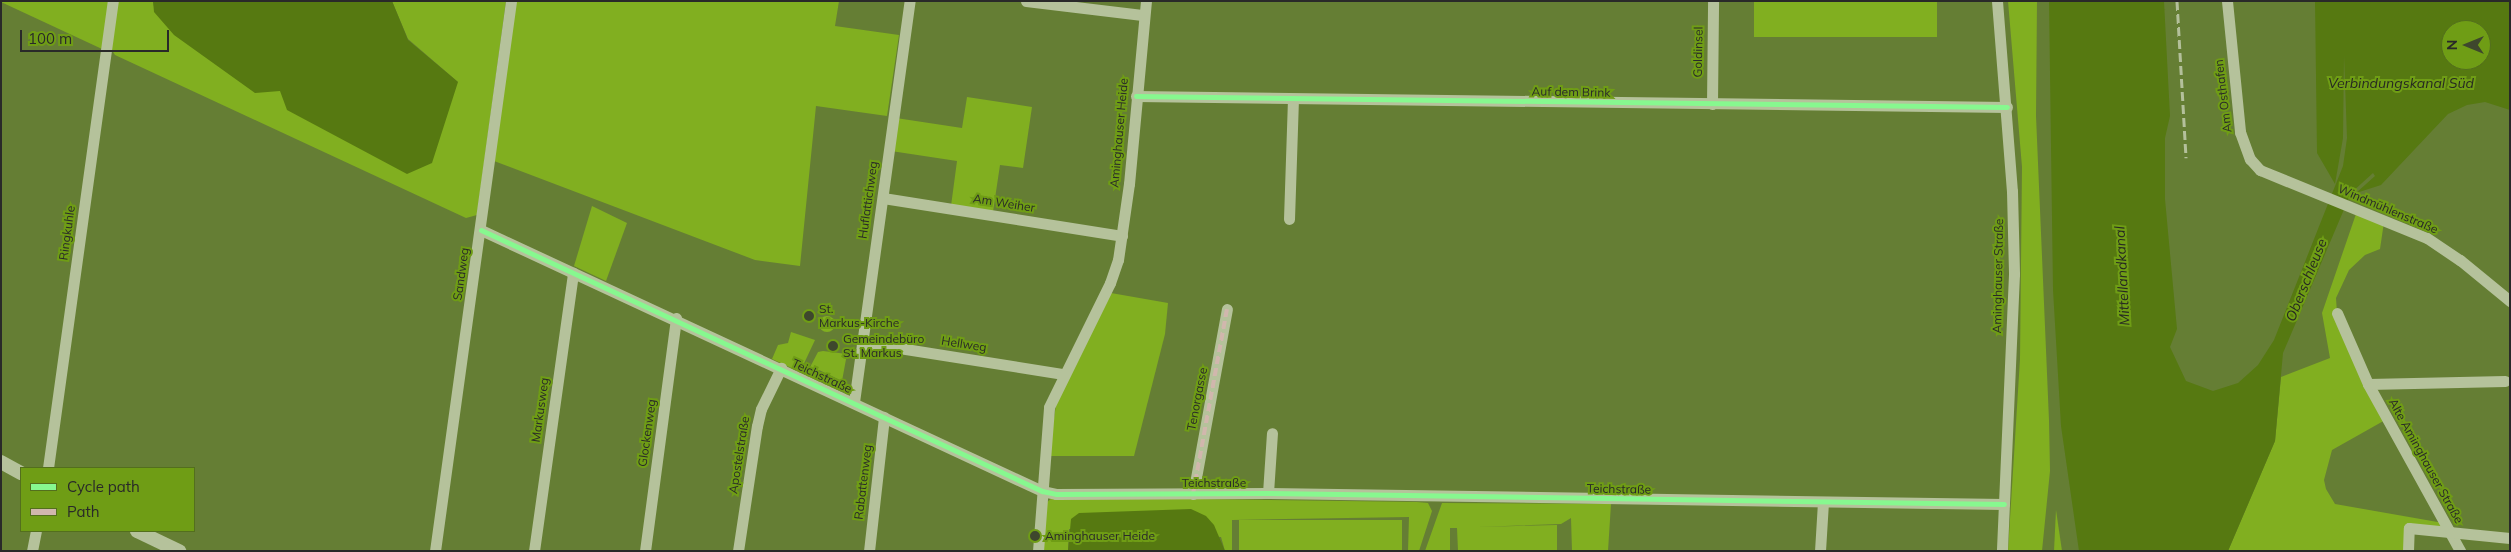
<!DOCTYPE html>
<meta charset="utf-8">
<style>
body{margin:0}
#map{position:relative;width:2511px;height:552px;overflow:hidden;background:#657e34;font-family:Mulish,sans-serif}
div>[style]{position:absolute}
[style*='--x']{left:calc(var(--x)*1px);top:calc(var(--y)*1px);width:calc(var(--w)*1px);rotate:calc(var(--a)*1deg)}
.green>*{inset:0;background:#81af20;transform-origin:0 0}
.round{border-radius:50%}
.water>*{inset:0;background:#567911}
.minor>*{height:11px;margin:-5.5px;padding:0 5.5px;transform-origin:5.5px;border-radius:5.5px;background:#b5c29b}
.tertiary>*{height:14px;margin:-7px;padding:0 7px;transform-origin:7px;border-radius:7px;background:#b5c29b}
.rail>*{height:3px;margin-top:-1.5px;transform-origin:0;background:repeating-linear-gradient(90deg,#b4c09b 0 9px,transparent 0 13px)}
.quiet>*{height:4px;margin-top:-2px;transform-origin:0;background:repeating-linear-gradient(90deg,#d1b7ad 0 8px,transparent 0 12px)}
.cycleway>*{height:5px;margin:-2.5px;padding:0 2.5px;transform-origin:2.5px;border-radius:2.5px;background:#87f88f}
.dots>*{width:14px;height:14px;translate:-50% -50%;box-sizing:border-box;border:2px solid #6f9d15;border-radius:50%}
span{translate:-50% -50%;white-space:nowrap;text-align:center;line-height:1.15;-webkit-text-stroke:4px #6f9d15;paint-order:stroke}
.street-label{font-size:12px;color:#292929}
.poi-label{font-size:12px;color:#292929}
.left{translate:0 -50%;text-align:left}
.water-label{font-size:14px;color:#262822;font-style:italic}
.frame{position:absolute;inset:0;border:2px solid #292929;pointer-events:none}
.legend{position:absolute;left:20px;top:467px;width:175px;height:65px;box-sizing:border-box;background:#6f9d15;border:1px solid #536f1d;margin:0;padding:6px 9px;list-style:none;font-size:15px;color:#292929}
.legend li{display:flex;align-items:center;gap:10px;height:25px}
.legend b{width:25px;border:1px solid #536f1d}
.north{position:absolute;left:2441px;top:20px;width:50px;height:50px;box-sizing:border-box;background:#6f9d15;border:1px solid #536f1d;border-radius:50%;rotate:270deg;font-size:14px;font-weight:700;line-height:20px;text-align:center;color:#292929}
.north::after{content:'';display:block;margin:auto;width:18px;height:22px;background:#3e472d;clip-path:polygon(50% 0,100% 100%,50% 72%,0 100%)}
.scale{position:absolute;left:20px;top:30px;width:149px;height:22px;box-sizing:border-box;border:2px solid #292929;border-top:0;padding-left:6px;font-size:15px;line-height:18px;white-space:nowrap;color:#292929;-webkit-text-stroke:4px #6f9d15;paint-order:stroke}
</style>
<div id="map">
<div class="green">
<i style="clip-path:polygon(109px 1px,102px 49px,1px 2px,1px 1px)"></i>
<i style="clip-path:polygon(117px 1px,153px 1px,155px 12px,280px 91px,458px 82px,408px 39px,392px 1px,506px 1px,477px 215px,466px 218px,115px 55px,110px 47px)"></i>
<i style="clip-path:polygon(516px 1px,839px 1px,835px 26px,899px 35px,887px 116px,816px 106px,800px 266px,755px 260px,494px 161px)"></i>
<i style="left:1754px;top:1px;width:183px;height:36px"></i>
<i style="clip-path:polygon(2008px 1px,2037px 1px,2036px 116px,2049px 420px,2050px 471px,2042px 551px,2008px 551px,2020px 359px,2022px 167px)"></i>
<i style="clip-path:polygon(967px 97px,1032px 107px,1023px 168px,1000px 165px,993px 212px,951px 206px,957px 161px,891px 151px,896px 118px,962px 128px)"></i>
<i style="clip-path:polygon(592px 206px,627px 223px,606px 281px,574px 266px)"></i>
<i style="clip-path:polygon(2357px 211px,2384px 222px,2380px 249px,2365px 255px,2349px 270px,2336px 298px,2337px 313px,2387px 419px,2332px 450px,2324px 480px,2326px 489px,2335px 504px,2449px 524px,2449px 532px,2409px 528px,2408px 551px,2228px 551px,2275px 441px,2281px 377px,2330px 358px,2322px 313px)"></i>
<i style="clip-path:polygon(1111px 293px,1168px 303px,1165px 334px,1134px 456px,1048px 456px,1057px 399px)"></i>
<i class="round" style="left:819px;top:316px;width:16px;height:16px"></i>
<i style="clip-path:polygon(791px 332px,815px 340px,800px 372px,772px 359px,778px 345px,788px 343px)"></i>
<i style="clip-path:polygon(823px 351px,847px 354px,842px 381px,819px 370px,816px 375px,808px 371px,818px 352px)"></i>
<i style="clip-path:polygon(1053px 497px,1417px 502px,1428px 503px,1432px 511px,1419px 551px,1408px 551px,1409px 517px,1232px 520px,1232px 551px,1225px 551px,1221px 537px,1069px 529px,1068px 551px,1042px 551px,1046px 503px)"></i>
<i style="clip-path:polygon(1442px 503px,1611px 504px,1608px 551px,1572px 551px,1571px 518px,1561px 524px,1477px 527px,1557px 525px,1557px 551px,1458px 551px,1457px 528px,1450px 528px,1450px 551px,1425px 551px)"></i>
<i style="clip-path:polygon(2056px 510px,2062px 551px,2054px 551px)"></i>
<i style="left:1402px;top:520px;width:31px;height:163px;rotate:90deg"></i>
</div>
<div class="water">
<i style="clip-path:polygon(153px 1px,392px 1px,408px 40px,458px 82px,432px 163px,407px 174px,287px 110px,280px 91px,255px 93px,174px 35px,154px 12px)"></i>
<i style="clip-path:polygon(evenodd,2049px 1px,2164px 1px,2170px 116px,2165px 138px,2165px 199px,2177px 329px,2170px 347px,2186px 381px,2213px 391px,2238px 383px,2258px 365px,2274px 340px,2343px 166px,2347px 138px,2344px 55px,2343px 138px,2335px 184px,2317px 153px,2315px 1px,2510px 1px,2510px 110px,2485px 102px,2467px 105px,2448px 114px,2381px 185px,2356px 193px,2375px 176px,2373px 173px,2351px 193px,2283px 353px,2275px 441px,2228px 551px,2079px 551px,2061px 426px,2053px 290px,2049px 1px,2451px 30px,2481px 30px,2481px 60px,2451px 60px,2451px 30px)"></i>
<i style="clip-path:polygon(1191px 509px,1206px 516px,1214px 525px,1225px 551px,1068px 551px,1071px 519px,1079px 513px)"></i>
</div>
<div class="minor">
<i style="--x:1026;--y:1;--w:117;--a:6.9"></i>
<i style="--x:1997;--y:1;--w:191;--a:85.5"></i>
<i style="--x:2012;--y:191;--w:83;--a:88.6"></i>
<i style="--x:2014;--y:274;--w:277;--a:92.5"></i>
<i style="--x:2227;--y:1;--w:132;--a:84.3"></i>
<i style="--x:2240;--y:132;--w:29;--a:70"></i>
<i style="--x:2250;--y:159;--w:15;--a:48"></i>
<i style="--x:2260;--y:170;--w:180;--a:22.2"></i>
<i style="--x:2427;--y:238;--w:40;--a:34"></i>
<i style="--x:2460;--y:260;--w:65;--a:39.4"></i>
<i style="--x:1136;--y:96;--w:871;--a:0.72"></i>
<i style="--x:1712;--y:104;--w:103;--a:-89.4"></i>
<i style="--x:883;--y:198;--w:242;--a:9"></i>
<i style="--x:1289;--y:219;--w:120;--a:-88.1"></i>
<i style="--x:481;--y:230;--w:619;--a:24.95"></i>
<i style="--x:1042;--y:491;--w:14;--a:12"></i>
<i style="--x:1056;--y:494;--w:212;--a:-0.3"></i>
<i style="--x:1268;--y:493;--w:736;--a:0.86"></i>
<i style="--x:2337;--y:313;--w:77;--a:66.4"></i>
<i style="--x:2368;--y:384;--w:191;--a:61.1"></i>
<i style="--x:861;--y:342;--w:205;--a:9"></i>
<i style="--x:2368;--y:384;--w:137;--a:-1.3"></i>
<i style="--x:854;--y:402;--w:405;--a:-82.1"></i>
<i style="--x:48;--y:468;--w:472;--a:-82.1"></i>
<i style="--x:1268;--y:493;--w:60;--a:-86.2"></i>
<i style="--x:1193;--y:494;--w:188;--a:-79.6"></i>
<i style="--x:32;--y:551;--w:20;--a:-79"></i>
<i style="--x:435;--y:551;--w:555;--a:-82.13"></i>
<i style="--x:534;--y:551;--w:281;--a:-82"></i>
<i style="--x:645;--y:551;--w:235;--a:-82.4"></i>
<i style="--x:738;--y:551;--w:126;--a:-81.4"></i>
<i style="--x:757;--y:426;--w:17;--a:-77"></i>
<i style="--x:761;--y:409;--w:46;--a:-64"></i>
<i style="--x:869;--y:551;--w:135;--a:-83.6"></i>
<i style="--x:1038;--y:551;--w:144;--a:-85.6"></i>
<i style="--x:1049;--y:407;--w:138;--a:-63.8"></i>
<i style="--x:1110;--y:283;--w:24;--a:-71"></i>
<i style="--x:1118;--y:260;--w:77;--a:-81.8"></i>
<i style="--x:1129;--y:184;--w:184;--a:-84.7"></i>
<i style="--x:1820;--y:551;--w:49;--a:-86.5"></i>
<i style="--x:2408;--y:551;--w:23;--a:-88"></i>
<i style="--x:2409;--y:528;--w:101;--a:5.7"></i>
</div>
<div class="tertiary">
<i style="--x:1;--y:462;--w:23;--a:29"></i>
<i style="--x:137;--y:531;--w:47;--a:25.5"></i>
</div>
<div class="rail">
<i style="--x:2177;--y:1;--w:157;--a:86.7"></i>
</div>
<div class="quiet">
<i style="--x:1193;--y:494;--w:188;--a:-79.6"></i>
</div>
<div class="cycleway">
<i style="--x:1136;--y:96;--w:871;--a:0.72"></i>
<i style="--x:481;--y:230;--w:619;--a:24.95"></i>
<i style="--x:1042;--y:491;--w:14;--a:12"></i>
<i style="--x:1056;--y:494;--w:212;--a:-0.3"></i>
<i style="--x:1268;--y:493;--w:736;--a:0.86"></i>
</div>
<div class="dots">
<i style="left:809px;top:316px;background:#3e472d"></i>
<i style="left:833px;top:346px;background:#3e472d"></i>
<i style="left:1035px;top:536px;background:#3e472d"></i>
</div>
<div class="street-label">
<span style="left:1698px;top:52px;rotate:-89deg">Goldinsel</span>
<span style="left:1571px;top:92px;rotate:1deg">Auf dem Brink</span>
<span style="left:2223px;top:96px;rotate:-97deg">Am Osthafen</span>
<span style="left:1119px;top:133px;rotate:-85deg">Aminghauser Heide</span>
<span style="left:868px;top:200px;rotate:-82deg">Huflattichweg</span>
<span style="left:1004px;top:203px;rotate:9deg">Am Weiher</span>
<span style="left:2388px;top:209px;rotate:23deg">Windmühlenstraße</span>
<span style="left:67px;top:233px;rotate:-82deg">Ringkuhle</span>
<span style="left:461px;top:274px;rotate:-82deg">Sandweg</span>
<span style="left:1998px;top:276px;rotate:-89deg">Aminghauser Straße</span>
<span style="left:964px;top:344px;rotate:9deg">Hellweg</span>
<span style="left:822px;top:376px;rotate:25deg">Teichstraße</span>
<span style="left:1197px;top:399px;rotate:-79deg">Tenorgasse</span>
<span style="left:540px;top:410px;rotate:-82deg">Markusweg</span>
<span style="left:647px;top:433px;rotate:-82deg">Glockenweg</span>
<span style="left:739px;top:455px;rotate:-81deg">Apostelstraße</span>
<span style="left:2426px;top:461px;rotate:61deg">Alte Aminghauser Straße</span>
<span style="left:863px;top:482px;rotate:-83deg">Rabattenweg</span>
<span style="left:1214px;top:483px">Teichstraße</span>
<span style="left:1619px;top:489px;rotate:1deg">Teichstraße</span>
</div>
<div class="poi-label">
<span class="left" style="left:819px;top:316px">St.<br>Markus-Kirche</span>
<span class="left" style="left:843px;top:346px">Gemeindebüro<br>St. Markus</span>
<span class="left" style="left:1045px;top:536px">Aminghauser Heide</span>
</div>
<div class="water-label">
<span style="left:2401px;top:83px">Verbindungskanal Süd</span>
<span style="left:2122px;top:276px;rotate:-93deg">Mittellandkanal</span>
<span style="left:2306px;top:280px;rotate:-68deg">Oberschleuse</span>
</div>
<div class="frame"></div>
<ul class="legend">
<li><b style="height:6px;background:#87f88f"></b>Cycle path</li>
<li><b style="height:6px;background:#d1b7ad"></b>Path</li>
</ul>
<div class="north">N</div>
<div class="scale">100 m</div>
</div>
